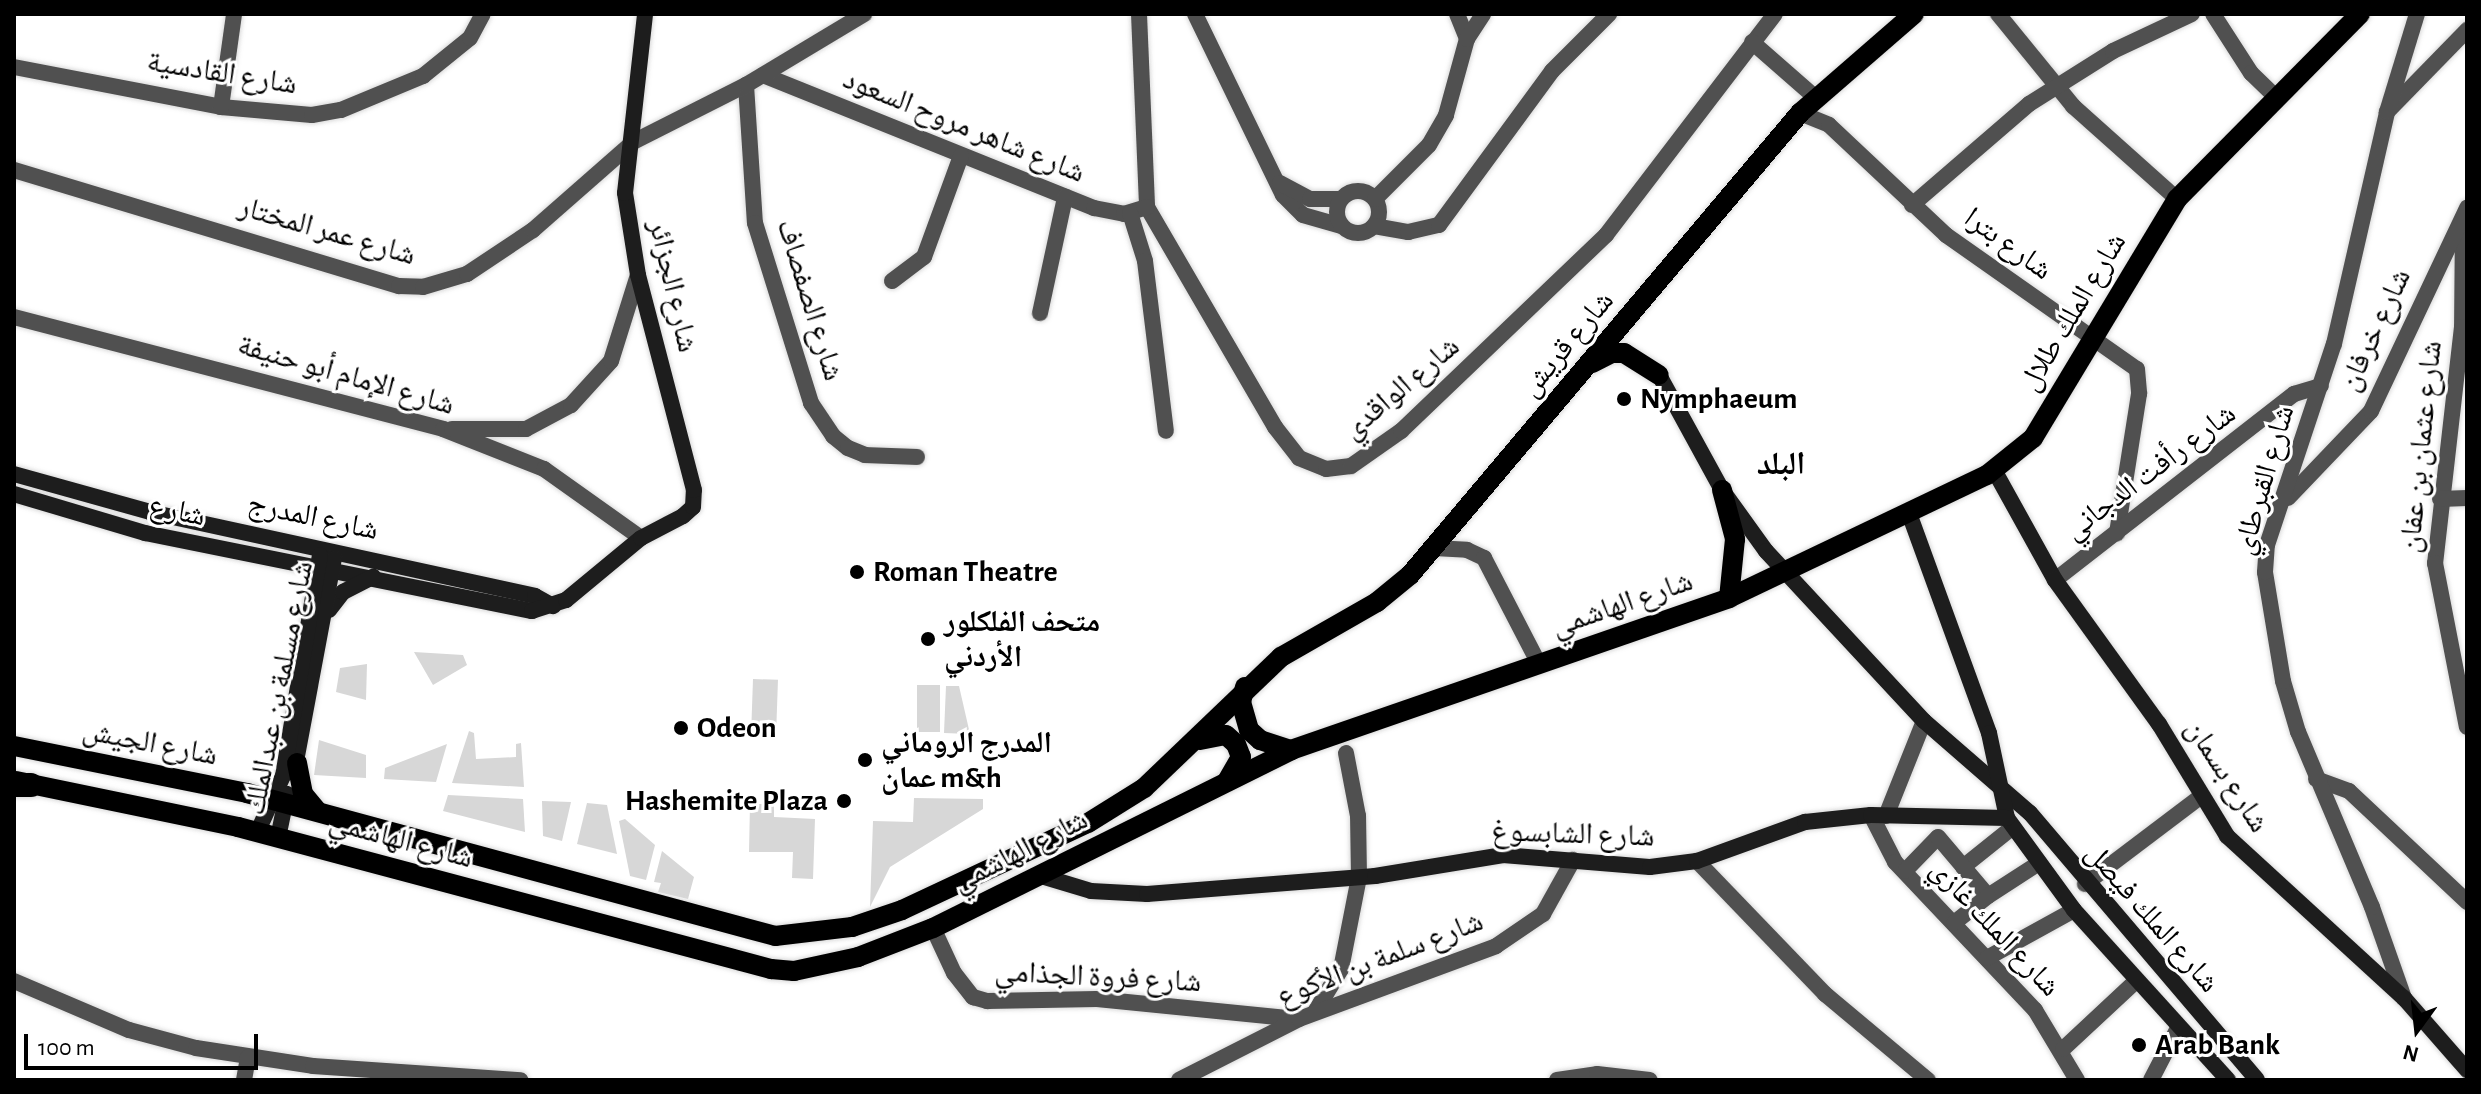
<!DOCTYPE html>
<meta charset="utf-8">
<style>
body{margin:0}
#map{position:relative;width:2481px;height:1094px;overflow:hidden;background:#fff;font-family:"Alegreya Sans","Noto Naskh Arabic",sans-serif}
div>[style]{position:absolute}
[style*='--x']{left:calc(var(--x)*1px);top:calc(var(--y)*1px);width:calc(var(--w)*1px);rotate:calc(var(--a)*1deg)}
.green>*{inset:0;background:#d7d7d7;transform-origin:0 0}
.roads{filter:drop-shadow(0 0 2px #dbdbdb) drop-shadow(0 0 2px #dbdbdb)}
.street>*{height:16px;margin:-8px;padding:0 8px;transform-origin:8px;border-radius:8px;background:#505050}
.street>.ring{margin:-8px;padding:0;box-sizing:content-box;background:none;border:16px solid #505050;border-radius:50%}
.secondary>*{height:16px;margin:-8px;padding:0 8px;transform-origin:8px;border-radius:8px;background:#1d1d1d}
.primary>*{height:20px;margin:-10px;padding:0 10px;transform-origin:10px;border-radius:10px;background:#000}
.highway>*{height:24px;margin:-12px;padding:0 12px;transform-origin:12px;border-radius:12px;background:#000}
.dots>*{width:22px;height:22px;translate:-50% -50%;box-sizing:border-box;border:4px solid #fff;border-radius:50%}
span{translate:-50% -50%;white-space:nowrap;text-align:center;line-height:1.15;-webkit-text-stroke:6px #fff;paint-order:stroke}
.street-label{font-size:30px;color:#000}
.poi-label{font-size:30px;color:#000;font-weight:700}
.left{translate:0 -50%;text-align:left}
.right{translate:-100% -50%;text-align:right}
.neighbourhood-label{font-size:32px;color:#000;font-weight:700}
.frame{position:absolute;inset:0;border:16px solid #000;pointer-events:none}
.north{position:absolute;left:2377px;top:990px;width:80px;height:80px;-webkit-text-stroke:6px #fff;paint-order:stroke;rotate:195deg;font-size:22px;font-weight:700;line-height:32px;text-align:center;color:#000}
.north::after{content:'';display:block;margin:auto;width:28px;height:36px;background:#000;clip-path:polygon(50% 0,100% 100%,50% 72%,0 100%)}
.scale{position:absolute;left:24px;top:1034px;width:234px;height:36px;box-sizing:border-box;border:4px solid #000;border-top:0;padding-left:10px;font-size:24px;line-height:28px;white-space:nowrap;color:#000;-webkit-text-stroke:6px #fff;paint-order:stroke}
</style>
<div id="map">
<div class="green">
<i style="clip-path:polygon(414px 652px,463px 655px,467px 665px,433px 685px)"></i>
<i style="clip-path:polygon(367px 664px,366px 700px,336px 692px,340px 668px)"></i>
<i style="left:753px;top:679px;width:25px;height:48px;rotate:2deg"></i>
<i style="left:917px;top:685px;width:23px;height:47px"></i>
<i style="clip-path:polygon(946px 686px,959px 686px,970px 734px,944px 733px)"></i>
<i style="clip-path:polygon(469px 731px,474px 733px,476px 759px,516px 757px,516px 744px,521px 743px,524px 787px,452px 783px)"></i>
<i style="clip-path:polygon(319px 740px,366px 755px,366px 778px,314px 775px)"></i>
<i style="clip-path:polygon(447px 744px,436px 782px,384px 779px,385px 768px)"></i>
<i style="clip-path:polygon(448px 795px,523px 799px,525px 832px,443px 811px)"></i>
<i style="clip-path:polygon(914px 798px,983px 799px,983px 809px,890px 867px,870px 907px,873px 821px,913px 822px)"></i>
<i style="clip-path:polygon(542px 801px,571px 802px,562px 841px,543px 836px)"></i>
<i style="clip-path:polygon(587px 803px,607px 805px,617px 854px,577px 844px)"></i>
<i style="clip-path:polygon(750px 804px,774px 804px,774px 817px,815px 819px,813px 879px,792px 878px,793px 852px,749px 852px)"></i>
<i style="clip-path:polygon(625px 819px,655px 845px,646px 880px,630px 876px,619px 821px)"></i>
<i style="clip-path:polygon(662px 851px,694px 877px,688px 899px,658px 892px,661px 883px,654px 882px)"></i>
</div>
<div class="roads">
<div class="street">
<i style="--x:1139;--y:14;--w:193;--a:87.6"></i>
<i style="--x:1147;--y:207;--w:255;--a:59.8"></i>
<i style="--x:1275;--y:427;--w:39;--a:52"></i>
<i style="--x:1299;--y:458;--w:29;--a:22"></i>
<i style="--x:1326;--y:469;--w:25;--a:-7"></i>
<i style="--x:1351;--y:466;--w:61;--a:-35"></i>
<i style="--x:1401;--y:431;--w:284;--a:-43.7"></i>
<i style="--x:1606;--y:235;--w:278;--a:-52.6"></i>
<i style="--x:1195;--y:14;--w:201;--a:64.1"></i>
<i style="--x:1283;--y:195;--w:28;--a:45"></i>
<i style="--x:1303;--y:215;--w:40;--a:16"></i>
<i style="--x:1457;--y:14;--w:27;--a:68"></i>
<i style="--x:1998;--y:14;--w:119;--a:50.8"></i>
<i style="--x:2073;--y:106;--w:140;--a:41.8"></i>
<i style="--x:2213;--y:14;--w:70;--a:57.2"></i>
<i style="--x:2251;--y:73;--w:33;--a:44"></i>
<i style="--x:1752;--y:42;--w:85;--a:41.2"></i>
<i style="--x:14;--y:67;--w:211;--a:10.9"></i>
<i style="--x:221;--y:107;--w:91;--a:5"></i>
<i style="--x:312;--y:115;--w:29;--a:-10"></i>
<i style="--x:341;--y:110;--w:89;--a:-22.5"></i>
<i style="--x:423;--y:76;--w:60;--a:-39"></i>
<i style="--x:470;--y:38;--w:27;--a:-62"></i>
<i style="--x:763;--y:75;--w:357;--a:21.9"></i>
<i style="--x:1094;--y:208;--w:31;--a:11"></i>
<i style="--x:1124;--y:214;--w:24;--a:-17"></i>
<i style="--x:746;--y:85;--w:138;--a:86.3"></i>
<i style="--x:755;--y:223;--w:189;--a:72.7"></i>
<i style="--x:811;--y:403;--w:40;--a:56"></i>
<i style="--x:833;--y:436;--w:19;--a:39"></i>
<i style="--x:848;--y:448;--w:18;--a:22"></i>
<i style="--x:865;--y:455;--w:52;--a:2.2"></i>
<i style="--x:221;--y:107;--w:94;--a:-82"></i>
<i style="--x:2387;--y:112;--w:115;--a:-45.7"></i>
<i style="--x:1800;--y:113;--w:31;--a:22"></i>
<i style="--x:1829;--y:125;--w:161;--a:43.2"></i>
<i style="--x:1946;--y:235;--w:233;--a:35.1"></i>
<i style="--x:2137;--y:369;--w:25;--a:85"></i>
<i style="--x:2139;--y:394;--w:141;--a:99"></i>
<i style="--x:14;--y:170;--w:402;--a:16.8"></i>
<i style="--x:399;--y:286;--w:24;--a:2"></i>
<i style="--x:423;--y:287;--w:46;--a:-16.5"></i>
<i style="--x:467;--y:274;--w:79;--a:-33.7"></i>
<i style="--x:533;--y:230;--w:133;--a:-41.3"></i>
<i style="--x:633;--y:142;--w:127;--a:-26.8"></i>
<i style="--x:746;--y:85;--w:138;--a:-31"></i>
<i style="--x:1280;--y:183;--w:34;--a:28"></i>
<i style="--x:1310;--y:199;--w:30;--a:0"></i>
<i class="ring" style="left:1337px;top:191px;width:26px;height:26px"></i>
<i style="--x:1375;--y:199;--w:76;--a:-45"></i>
<i style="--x:1429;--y:145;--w:34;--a:-60"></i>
<i style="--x:1446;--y:115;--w:79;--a:-74.6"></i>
<i style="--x:1467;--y:39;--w:30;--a:-57"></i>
<i style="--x:1912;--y:205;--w:155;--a:-40.8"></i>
<i style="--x:2029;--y:104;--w:99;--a:-32.2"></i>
<i style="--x:2113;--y:51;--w:87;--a:-25.1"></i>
<i style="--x:1130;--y:213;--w:50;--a:72.6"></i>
<i style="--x:1145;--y:261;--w:171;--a:83"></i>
<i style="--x:2463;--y:219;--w:108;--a:90.5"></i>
<i style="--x:2462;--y:327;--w:238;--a:96.5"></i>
<i style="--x:2435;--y:563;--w:167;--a:79"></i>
<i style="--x:1374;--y:226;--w:35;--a:10"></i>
<i style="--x:1408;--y:232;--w:32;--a:-13"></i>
<i style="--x:1439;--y:225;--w:191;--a:-53.7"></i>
<i style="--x:1552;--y:71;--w:81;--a:-45"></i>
<i style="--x:892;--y:281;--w:40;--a:-37"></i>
<i style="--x:924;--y:257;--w:108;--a:-69.9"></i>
<i style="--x:1040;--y:313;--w:119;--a:-77.8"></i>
<i style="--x:14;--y:317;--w:443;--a:14.6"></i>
<i style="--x:443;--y:429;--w:109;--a:21.6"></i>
<i style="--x:544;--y:469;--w:119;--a:35.4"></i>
<i style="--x:452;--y:429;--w:74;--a:0"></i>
<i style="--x:526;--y:429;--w:51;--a:-28.1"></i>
<i style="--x:571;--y:405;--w:59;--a:-47.7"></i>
<i style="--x:611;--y:361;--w:90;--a:-72.6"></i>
<i style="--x:2288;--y:498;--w:120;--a:-46.3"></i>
<i style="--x:2371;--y:411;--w:225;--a:-64.7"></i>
<i style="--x:2440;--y:499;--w:27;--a:-2"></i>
<i style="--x:1434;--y:548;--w:33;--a:3"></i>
<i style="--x:1467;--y:550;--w:19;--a:25"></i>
<i style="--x:1484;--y:558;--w:119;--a:62.6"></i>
<i style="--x:2055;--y:580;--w:303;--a:-37.9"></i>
<i style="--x:2294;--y:394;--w:28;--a:-17"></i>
<i style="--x:2316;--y:779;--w:35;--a:20"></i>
<i style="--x:2349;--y:791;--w:162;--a:43.2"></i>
<i style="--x:1871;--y:815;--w:53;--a:62.9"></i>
<i style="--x:1895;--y:862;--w:204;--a:46.6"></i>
<i style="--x:2035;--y:1010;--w:82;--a:59"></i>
<i style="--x:1886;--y:816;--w:102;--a:-68.2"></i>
<i style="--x:1697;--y:861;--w:185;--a:46.1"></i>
<i style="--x:1825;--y:994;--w:134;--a:39.9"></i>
<i style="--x:1963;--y:867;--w:64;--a:-38.7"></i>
<i style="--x:1905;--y:871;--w:47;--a:-45.9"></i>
<i style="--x:1938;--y:837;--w:77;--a:49.7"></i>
<i style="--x:1988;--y:896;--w:61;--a:-32.9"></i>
<i style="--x:2085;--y:884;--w:144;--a:-37.1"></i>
<i style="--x:1954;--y:923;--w:43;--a:-38.5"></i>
<i style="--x:933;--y:928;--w:50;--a:65"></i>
<i style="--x:954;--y:973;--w:31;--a:52"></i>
<i style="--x:973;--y:997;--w:15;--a:16"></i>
<i style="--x:987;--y:1001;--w:110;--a:-1"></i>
<i style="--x:1097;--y:999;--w:201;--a:5.7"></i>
<i style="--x:1987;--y:958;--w:99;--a:-28.9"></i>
<i style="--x:14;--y:981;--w:125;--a:23.1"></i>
<i style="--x:129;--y:1030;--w:69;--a:15"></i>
<i style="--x:196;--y:1048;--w:118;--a:8.7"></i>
<i style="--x:313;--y:1066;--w:208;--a:3.9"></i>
<i style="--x:2404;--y:998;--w:96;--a:-109.4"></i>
<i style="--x:2372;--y:907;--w:190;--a:-112.9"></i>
<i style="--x:2298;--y:732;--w:53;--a:-106.4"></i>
<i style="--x:2283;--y:681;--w:110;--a:-99.4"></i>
<i style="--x:2265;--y:572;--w:27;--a:-86"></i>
<i style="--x:2267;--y:545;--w:212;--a:-71.6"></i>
<i style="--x:2334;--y:344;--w:238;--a:-77.1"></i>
<i style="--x:2387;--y:112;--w:102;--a:-73"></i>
<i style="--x:1315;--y:1012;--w:50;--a:-58.8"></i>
<i style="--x:1341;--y:969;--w:94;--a:-78.9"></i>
<i style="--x:1359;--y:877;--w:61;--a:-90.9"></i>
<i style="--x:1358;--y:816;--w:64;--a:-100.8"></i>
<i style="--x:2063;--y:1049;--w:100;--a:-43"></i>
<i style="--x:244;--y:1080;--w:23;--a:-80"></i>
<i style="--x:1179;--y:1080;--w:135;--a:-26.9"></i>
<i style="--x:1299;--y:1019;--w:210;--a:-20.3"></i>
<i style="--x:1496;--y:946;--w:57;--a:-34.2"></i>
<i style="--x:1543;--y:914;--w:62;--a:-60.9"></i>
<i style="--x:1557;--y:1080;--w:40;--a:-8.5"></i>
<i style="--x:1597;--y:1074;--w:53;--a:6.5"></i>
<i style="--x:2151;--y:1080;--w:59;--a:-62.6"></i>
</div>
<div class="secondary">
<i style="--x:1659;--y:375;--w:131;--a:61.3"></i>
<i style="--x:1722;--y:490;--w:75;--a:54.2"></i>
<i style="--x:1766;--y:551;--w:232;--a:47.1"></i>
<i style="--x:1924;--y:721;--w:140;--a:41"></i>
<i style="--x:2030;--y:813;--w:350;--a:49.6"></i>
<i style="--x:1994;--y:470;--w:126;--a:61"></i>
<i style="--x:2055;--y:580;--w:178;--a:54.2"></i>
<i style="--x:2159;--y:724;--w:131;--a:58.7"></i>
<i style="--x:2227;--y:836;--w:240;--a:42.5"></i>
<i style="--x:2404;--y:998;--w:96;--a:48.8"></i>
<i style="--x:14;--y:474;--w:141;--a:15.6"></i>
<i style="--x:150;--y:512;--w:394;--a:12.3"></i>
<i style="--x:535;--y:596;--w:21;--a:29"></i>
<i style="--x:14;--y:494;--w:137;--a:16.6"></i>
<i style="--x:145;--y:533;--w:395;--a:11.4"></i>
<i style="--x:532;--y:611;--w:36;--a:-18"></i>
<i style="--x:566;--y:600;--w:97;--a:-39.6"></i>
<i style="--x:641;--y:538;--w:47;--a:-27.6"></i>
<i style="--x:683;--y:516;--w:13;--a:-42"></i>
<i style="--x:693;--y:507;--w:17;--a:-87"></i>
<i style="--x:694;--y:490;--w:222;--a:-104.6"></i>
<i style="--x:638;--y:275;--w:83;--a:-99"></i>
<i style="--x:625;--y:193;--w:180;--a:-83.6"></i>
<i style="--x:1910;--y:516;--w:231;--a:70"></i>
<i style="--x:1989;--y:733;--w:87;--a:78"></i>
<i style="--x:2007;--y:818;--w:114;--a:53.9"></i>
<i style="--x:2074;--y:910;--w:229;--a:47.8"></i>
<i style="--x:329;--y:610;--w:23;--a:-52"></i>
<i style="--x:343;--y:592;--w:34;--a:-27"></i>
<i style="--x:294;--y:772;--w:217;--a:-79.4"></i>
<i style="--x:257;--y:833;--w:63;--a:-65.5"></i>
<i style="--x:283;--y:776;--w:224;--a:-80.5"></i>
<i style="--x:278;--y:838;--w:45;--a:-78.4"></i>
<i style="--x:1038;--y:875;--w:55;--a:16.8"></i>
<i style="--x:1091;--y:891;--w:56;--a:3.1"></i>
<i style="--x:1147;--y:894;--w:229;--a:-4.5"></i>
<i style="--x:1375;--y:876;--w:130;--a:-9.3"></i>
<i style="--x:1503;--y:855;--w:147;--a:4.7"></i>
<i style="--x:1650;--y:867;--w:47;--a:-7.3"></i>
<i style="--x:1697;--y:861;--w:115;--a:-19.9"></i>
<i style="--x:1805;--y:822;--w:66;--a:-6.1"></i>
<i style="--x:1871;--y:815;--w:136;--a:1.3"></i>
</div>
<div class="primary">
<i style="--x:1592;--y:363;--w:22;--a:-27"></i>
<i style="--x:1612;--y:353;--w:12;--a:0"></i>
<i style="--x:1624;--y:353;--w:41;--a:32.2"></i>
<i style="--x:1722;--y:490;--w:51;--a:75.1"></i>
<i style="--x:1735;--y:539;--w:59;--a:95.8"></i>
<i style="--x:1245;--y:687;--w:16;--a:105"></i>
<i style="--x:1241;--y:702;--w:29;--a:74"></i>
<i style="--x:1249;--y:730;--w:15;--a:42"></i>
<i style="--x:1260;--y:740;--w:33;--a:18"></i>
<i style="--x:1200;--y:740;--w:26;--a:-11"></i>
<i style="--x:1226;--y:735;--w:13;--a:42"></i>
<i style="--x:1236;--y:744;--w:14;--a:69"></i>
<i style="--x:1241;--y:757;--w:28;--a:120"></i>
<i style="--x:14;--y:746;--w:238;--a:11.4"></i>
<i style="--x:247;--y:793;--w:547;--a:15.15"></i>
<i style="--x:775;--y:936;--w:78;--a:-6.7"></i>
<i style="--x:852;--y:927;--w:53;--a:-18.8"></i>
<i style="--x:902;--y:910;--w:205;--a:-25.1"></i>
<i style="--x:1088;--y:823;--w:66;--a:-32"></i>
<i style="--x:1144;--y:788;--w:190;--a:-43.7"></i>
<i style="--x:1281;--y:657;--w:111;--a:-29.8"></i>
<i style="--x:1377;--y:602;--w:43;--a:-39.3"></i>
<i style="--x:1410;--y:575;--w:605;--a:-49.83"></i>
<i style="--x:1800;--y:113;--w:151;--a:-41"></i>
<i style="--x:297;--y:763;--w:32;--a:79"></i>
<i style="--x:303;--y:794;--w:23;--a:50"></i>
<i style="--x:16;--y:781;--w:227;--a:11.7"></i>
<i style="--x:238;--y:827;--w:552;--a:14.92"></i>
<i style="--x:771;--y:969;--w:23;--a:5"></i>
<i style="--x:794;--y:971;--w:66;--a:-12.3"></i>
<i style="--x:858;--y:957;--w:80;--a:-21.1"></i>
<i style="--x:933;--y:928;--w:400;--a:-26.4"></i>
<i style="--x:1291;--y:750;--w:464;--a:-19.1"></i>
<i style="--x:1729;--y:598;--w:286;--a:-25.5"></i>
<i style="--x:1987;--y:475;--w:59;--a:-38.8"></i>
<i style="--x:2033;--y:438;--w:279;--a:-58.9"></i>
<i style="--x:2177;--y:199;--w:260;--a:-45.3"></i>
</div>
<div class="highway">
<i style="--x:14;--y:785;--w:17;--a:0"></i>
</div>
</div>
<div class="dots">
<i style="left:1624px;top:399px;background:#000"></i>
<i style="left:857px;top:572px;background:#000"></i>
<i style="left:928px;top:639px;background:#000"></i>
<i style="left:681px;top:728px;background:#000"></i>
<i style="left:865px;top:760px;background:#000"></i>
<i style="left:844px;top:801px;background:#000"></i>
<i style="left:2139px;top:1045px;background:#000"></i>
</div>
<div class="street-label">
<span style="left:222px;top:73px;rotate:9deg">شارع القادسية</span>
<span style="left:964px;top:126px;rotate:22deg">شارع شاهر مروح السعود</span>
<span style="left:327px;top:231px;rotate:16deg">شارع عمر المختار</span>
<span style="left:2008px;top:244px;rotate:36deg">شارع بترا</span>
<span style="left:673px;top:286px;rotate:77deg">شارع الجزائر</span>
<span style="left:810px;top:300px;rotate:73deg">شارع الصفصاف</span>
<span style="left:2073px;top:312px;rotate:-59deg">شارع الملك طلال</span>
<span style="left:2375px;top:330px;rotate:-65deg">شارع خرفان</span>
<span style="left:1567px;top:344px;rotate:-50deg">شارع قريش</span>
<span style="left:346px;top:375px;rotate:16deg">شارع الإمام أبو حنيفة</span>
<span style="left:1401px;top:388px;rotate:-40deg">شارع الواقدي</span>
<span style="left:2421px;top:447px;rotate:-84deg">شارع عثمان بن عفان</span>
<span style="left:2150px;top:472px;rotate:-37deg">شارع رأفت الدجاني</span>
<span style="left:2264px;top:480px;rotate:-74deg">شارع القبرطاي</span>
<span style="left:177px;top:511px;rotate:12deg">شارع</span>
<span style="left:313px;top:517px;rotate:12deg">شارع المدرج</span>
<span style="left:1622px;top:604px;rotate:-19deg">شارع الهاشمي</span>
<span style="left:279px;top:688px;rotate:-79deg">شارع مسلمة بن عبدالملك</span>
<span style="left:150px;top:743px;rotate:11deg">شارع الجيش</span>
<span style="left:2227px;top:776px;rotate:57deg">شارع بسمان</span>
<span style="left:1573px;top:834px;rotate:2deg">شارع الشابسوغ</span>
<span style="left:401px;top:840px;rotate:15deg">شارع الهاشمي</span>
<span style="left:1020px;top:851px;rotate:-27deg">شارع الهاشمي</span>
<span style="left:2152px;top:918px;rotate:49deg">شارع الملك فيصل</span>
<span style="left:1995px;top:928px;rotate:47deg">شارع الملك غازي</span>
<span style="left:1380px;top:959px;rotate:-21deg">شارع سلمة بن الأكوع</span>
<span style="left:1098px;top:977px;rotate:3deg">شارع فروة الجذامي</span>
</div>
<div class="poi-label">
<span class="left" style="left:1640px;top:399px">Nymphaeum</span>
<span class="left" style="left:873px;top:572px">Roman Theatre</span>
<span class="left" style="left:944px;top:639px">متحف الفلكلور<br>الأردني</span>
<span class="left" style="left:697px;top:728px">Odeon</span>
<span class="left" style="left:881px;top:760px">المدرج الروماني<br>عمان m&amp;h</span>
<span class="right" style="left:828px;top:801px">Hashemite Plaza</span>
<span class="left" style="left:2155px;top:1045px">Arab Bank</span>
</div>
<div class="neighbourhood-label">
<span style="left:1781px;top:464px">البلد</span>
</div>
<div class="frame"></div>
<div class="north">N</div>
<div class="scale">100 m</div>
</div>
